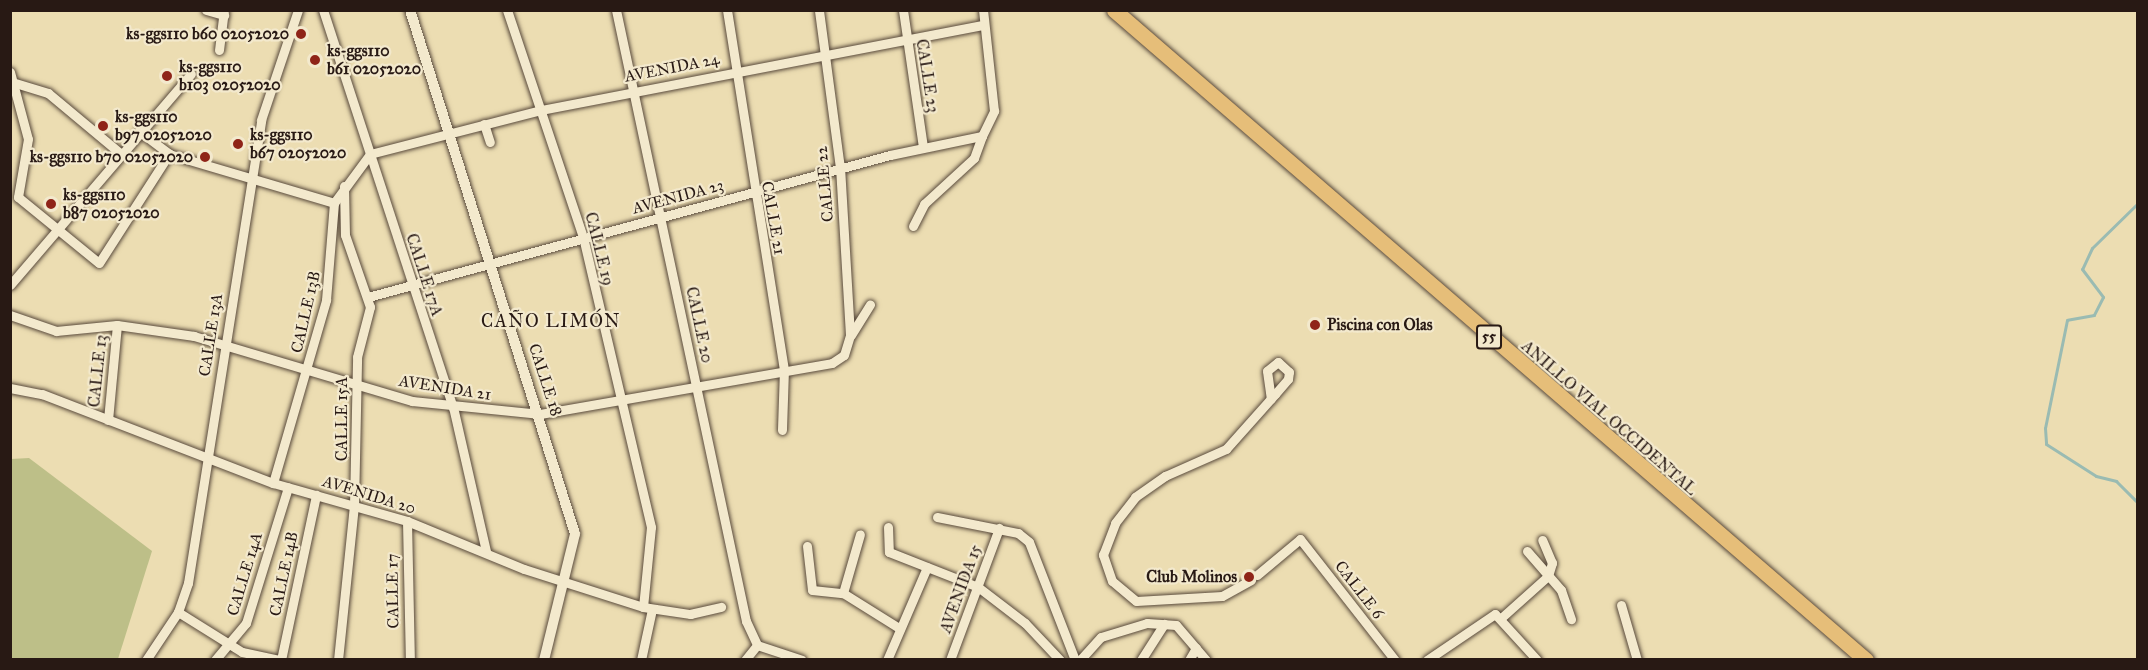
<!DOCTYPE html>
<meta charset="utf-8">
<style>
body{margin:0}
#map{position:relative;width:2148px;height:670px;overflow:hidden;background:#ecddb2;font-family:"IM FELL Great Primer",serif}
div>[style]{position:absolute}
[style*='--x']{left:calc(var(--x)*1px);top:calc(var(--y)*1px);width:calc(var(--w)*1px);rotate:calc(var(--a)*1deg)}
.green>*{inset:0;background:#bdbf88}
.stream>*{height:3px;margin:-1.5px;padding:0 1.5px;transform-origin:1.5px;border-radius:1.5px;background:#9abbb2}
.roads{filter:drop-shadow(0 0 2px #594a3c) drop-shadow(0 0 2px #594a3c)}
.minor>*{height:9px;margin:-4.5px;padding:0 4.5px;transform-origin:4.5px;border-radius:4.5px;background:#f3e9cd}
.tertiary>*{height:10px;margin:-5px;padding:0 5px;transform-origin:5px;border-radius:5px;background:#f3e9cd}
.trunk>*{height:15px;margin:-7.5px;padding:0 7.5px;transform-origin:7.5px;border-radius:7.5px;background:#e6be79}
.dots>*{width:16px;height:16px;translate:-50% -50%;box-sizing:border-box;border:3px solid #f3e9cd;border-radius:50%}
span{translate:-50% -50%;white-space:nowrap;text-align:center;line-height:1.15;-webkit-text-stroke:4.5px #f3e9cd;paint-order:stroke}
.shield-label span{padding:2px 4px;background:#f3e9cd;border:2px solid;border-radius:4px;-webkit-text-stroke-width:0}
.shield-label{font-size:15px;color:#281914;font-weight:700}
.poi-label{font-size:16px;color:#281914;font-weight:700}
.right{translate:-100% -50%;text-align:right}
.left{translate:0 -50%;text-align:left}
.street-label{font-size:16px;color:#281914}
.neighbourhood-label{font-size:18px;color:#281914;letter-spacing:1.5px}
.frame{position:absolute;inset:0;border:12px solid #281914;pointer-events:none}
</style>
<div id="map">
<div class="green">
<i style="clip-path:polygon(29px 458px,152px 551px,118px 659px,11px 659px,11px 459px)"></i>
</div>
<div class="stream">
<i style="--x:2138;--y:203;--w:64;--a:135.6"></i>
<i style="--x:2092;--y:248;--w:23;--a:115"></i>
<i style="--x:2082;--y:269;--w:35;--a:53"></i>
<i style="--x:2103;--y:297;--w:20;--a:117"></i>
<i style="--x:2094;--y:315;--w:27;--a:170"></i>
<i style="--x:2067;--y:320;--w:110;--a:101.5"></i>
<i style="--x:2045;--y:428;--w:16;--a:86"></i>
<i style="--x:2046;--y:444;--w:59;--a:32.6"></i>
<i style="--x:2096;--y:476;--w:21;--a:14"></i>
<i style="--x:2116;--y:481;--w:31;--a:45"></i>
</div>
<div class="roads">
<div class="minor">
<i style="--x:206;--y:10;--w:19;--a:16"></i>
<i style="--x:323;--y:10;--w:418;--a:71.9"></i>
<i style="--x:453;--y:407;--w:148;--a:77.1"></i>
<i style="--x:507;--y:10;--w:239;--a:71.5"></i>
<i style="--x:583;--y:237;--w:298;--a:76.8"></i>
<i style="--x:651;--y:527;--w:80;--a:95.7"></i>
<i style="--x:616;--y:10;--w:625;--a:77.99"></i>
<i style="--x:746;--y:621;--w:26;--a:65"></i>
<i style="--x:727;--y:10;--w:363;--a:81"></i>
<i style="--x:784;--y:369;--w:61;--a:91.9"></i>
<i style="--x:903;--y:10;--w:138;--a:81.7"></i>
<i style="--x:219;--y:50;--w:40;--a:-82.9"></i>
<i style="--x:10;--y:72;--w:69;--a:75"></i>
<i style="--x:28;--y:139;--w:59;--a:99.8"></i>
<i style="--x:18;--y:197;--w:104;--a:39.2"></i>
<i style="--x:99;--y:263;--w:130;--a:-57.3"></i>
<i style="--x:12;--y:82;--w:38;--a:17"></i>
<i style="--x:48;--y:93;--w:94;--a:39.8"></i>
<i style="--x:484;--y:124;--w:19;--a:72"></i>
<i style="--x:139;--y:131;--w:38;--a:37"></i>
<i style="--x:169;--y:154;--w:172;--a:16.5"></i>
<i style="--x:913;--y:226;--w:25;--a:-63"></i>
<i style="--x:924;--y:204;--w:68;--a:-42.6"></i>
<i style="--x:974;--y:158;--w:23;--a:-70"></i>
<i style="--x:10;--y:285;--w:278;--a:-49.4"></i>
<i style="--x:368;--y:297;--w:541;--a:-15.22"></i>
<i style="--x:890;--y:155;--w:94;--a:-11.7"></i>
<i style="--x:982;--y:136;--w:28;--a:-64"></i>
<i style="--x:994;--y:111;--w:102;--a:-96.2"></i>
<i style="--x:10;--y:315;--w:49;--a:19.2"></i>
<i style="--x:56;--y:331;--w:61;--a:-5.6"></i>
<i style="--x:117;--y:325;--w:78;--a:8.1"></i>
<i style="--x:194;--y:336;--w:227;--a:16.6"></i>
<i style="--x:412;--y:401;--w:129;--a:5.8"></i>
<i style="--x:540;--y:414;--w:296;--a:-9.9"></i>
<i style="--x:832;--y:363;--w:14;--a:-34"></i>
<i style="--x:844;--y:355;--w:21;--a:-73"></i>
<i style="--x:850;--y:335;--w:167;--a:-93.4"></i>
<i style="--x:840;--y:168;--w:159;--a:-97.6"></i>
<i style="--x:851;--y:335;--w:36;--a:-58"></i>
<i style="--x:10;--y:388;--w:33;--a:11"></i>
<i style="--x:42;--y:394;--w:248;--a:21.1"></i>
<i style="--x:273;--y:483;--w:139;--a:15.8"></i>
<i style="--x:407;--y:521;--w:126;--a:22.3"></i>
<i style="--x:524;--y:569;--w:125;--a:17.7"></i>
<i style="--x:643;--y:607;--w:48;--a:8.5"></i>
<i style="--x:690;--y:614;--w:32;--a:-13"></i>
<i style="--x:108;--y:420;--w:95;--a:-84.6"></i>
<i style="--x:273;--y:483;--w:191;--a:-73.8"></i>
<i style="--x:326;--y:300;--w:97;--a:-85.3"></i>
<i style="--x:334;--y:203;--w:61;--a:-53.7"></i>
<i style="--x:370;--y:154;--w:177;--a:-14.4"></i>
<i style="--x:541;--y:110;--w:449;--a:-10.9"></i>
<i style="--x:937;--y:517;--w:83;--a:11.2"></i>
<i style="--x:1018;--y:533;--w:14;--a:39"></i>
<i style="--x:1029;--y:542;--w:127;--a:68.7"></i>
<i style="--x:407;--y:521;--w:139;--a:88.8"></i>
<i style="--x:888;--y:527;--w:25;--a:88"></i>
<i style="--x:889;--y:552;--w:96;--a:21.5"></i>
<i style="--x:978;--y:587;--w:59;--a:37.5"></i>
<i style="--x:1025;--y:623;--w:51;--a:46.6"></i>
<i style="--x:807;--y:546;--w:44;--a:83.5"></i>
<i style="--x:812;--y:590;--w:31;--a:6"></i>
<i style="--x:843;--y:593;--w:66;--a:32"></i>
<i style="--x:1527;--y:551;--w:52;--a:48.9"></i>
<i style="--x:1561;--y:590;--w:31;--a:71"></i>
<i style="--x:1257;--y:575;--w:56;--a:-39.9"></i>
<i style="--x:1300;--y:539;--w:154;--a:51.9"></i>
<i style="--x:1251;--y:580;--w:33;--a:151"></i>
<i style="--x:1222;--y:596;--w:86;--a:176.7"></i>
<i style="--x:1136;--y:601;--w:31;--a:-140"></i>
<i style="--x:1112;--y:581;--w:28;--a:-109"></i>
<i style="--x:1103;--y:555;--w:34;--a:-69"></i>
<i style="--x:1115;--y:523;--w:33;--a:-52"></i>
<i style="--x:1135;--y:497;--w:37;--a:-35"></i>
<i style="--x:1165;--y:476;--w:67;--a:-23.9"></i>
<i style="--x:1226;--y:449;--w:74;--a:-48.3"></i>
<i style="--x:1275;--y:394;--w:20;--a:-49"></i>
<i style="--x:1288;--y:379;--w:7;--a:-82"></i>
<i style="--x:1289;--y:372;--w:15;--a:-138"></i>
<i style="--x:1278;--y:362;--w:14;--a:141"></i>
<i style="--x:1267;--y:371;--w:28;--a:82"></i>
<i style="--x:843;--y:593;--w:61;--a:-73.9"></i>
<i style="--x:1621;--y:605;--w:57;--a:73.8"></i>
<i style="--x:178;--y:612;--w:75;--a:32"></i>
<i style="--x:242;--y:652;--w:39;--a:12"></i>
<i style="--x:1501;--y:618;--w:63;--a:-41.8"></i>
<i style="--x:1548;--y:576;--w:14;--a:-73"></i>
<i style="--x:1552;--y:563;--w:25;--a:-113"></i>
<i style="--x:757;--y:645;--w:47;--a:18.4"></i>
<i style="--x:146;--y:660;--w:58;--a:-56.3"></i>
<i style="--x:178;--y:612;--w:31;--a:-71"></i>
<i style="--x:188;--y:583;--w:469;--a:-81"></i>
<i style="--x:261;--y:120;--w:116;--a:-71.4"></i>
<i style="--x:215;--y:660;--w:48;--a:-50"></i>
<i style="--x:246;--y:623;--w:142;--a:-72.8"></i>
<i style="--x:281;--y:660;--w:169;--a:-78"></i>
<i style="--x:338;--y:660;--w:155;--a:-84.1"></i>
<i style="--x:354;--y:506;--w:149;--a:-88.8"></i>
<i style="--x:357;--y:357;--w:52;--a:-75.4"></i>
<i style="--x:370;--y:307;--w:76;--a:-109.1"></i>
<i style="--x:345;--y:235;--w:49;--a:-91.2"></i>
<i style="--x:641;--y:660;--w:52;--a:-77.8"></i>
<i style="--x:745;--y:660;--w:19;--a:-51"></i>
<i style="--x:887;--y:660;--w:101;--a:-66.7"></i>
<i style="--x:950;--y:660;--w:141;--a:-69.6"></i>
<i style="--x:1080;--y:660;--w:31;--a:-48"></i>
<i style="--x:1101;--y:637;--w:48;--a:-16.9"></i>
<i style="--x:1147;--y:623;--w:29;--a:4"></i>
<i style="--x:1176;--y:625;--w:46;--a:49.4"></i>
<i style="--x:1141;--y:660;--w:43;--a:-57.4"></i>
<i style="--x:1189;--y:660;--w:14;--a:-60"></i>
<i style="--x:1427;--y:660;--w:82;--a:-34.1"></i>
<i style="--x:1495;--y:614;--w:62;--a:47.6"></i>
</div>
<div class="tertiary">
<i style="--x:410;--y:10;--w:549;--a:72.52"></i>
<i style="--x:575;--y:534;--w:130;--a:103.8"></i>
</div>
<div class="trunk">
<i style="--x:1114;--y:10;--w:994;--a:40.84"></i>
</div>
</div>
<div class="dots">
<i style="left:301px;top:34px;background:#8f2418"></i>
<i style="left:315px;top:60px;background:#8f2418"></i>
<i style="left:167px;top:76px;background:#8f2418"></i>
<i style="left:103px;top:126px;background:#8f2418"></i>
<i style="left:238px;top:144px;background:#8f2418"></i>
<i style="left:205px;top:157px;background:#8f2418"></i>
<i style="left:51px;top:204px;background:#8f2418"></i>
<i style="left:1315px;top:325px;background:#8f2418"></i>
<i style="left:1249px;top:577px;background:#8f2418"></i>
</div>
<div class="shield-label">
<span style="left:1489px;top:337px">55</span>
</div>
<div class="poi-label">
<span class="right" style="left:289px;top:34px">ks-ggs110 b60 02052020</span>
<span class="left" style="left:327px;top:60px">ks-ggs110<br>b61 02052020</span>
<span class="left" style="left:179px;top:76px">ks-ggs110<br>b103 02052020</span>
<span class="left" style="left:115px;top:126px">ks-ggs110<br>b97 02052020</span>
<span class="left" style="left:250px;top:144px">ks-ggs110<br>b67 02052020</span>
<span class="right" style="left:193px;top:157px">ks-ggs110 b70 02052020</span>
<span class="left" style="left:63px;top:204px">ks-ggs110<br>b87 02052020</span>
<span class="left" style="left:1327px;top:325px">Piscina con Olas</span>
<span class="right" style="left:1237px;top:577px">Club Molinos</span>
</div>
<div class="street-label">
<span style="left:672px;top:68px;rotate:-11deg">AVENIDA 24</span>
<span style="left:927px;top:76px;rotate:81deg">CALLE 23</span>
<span style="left:825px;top:184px;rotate:-95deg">CALLE 22</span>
<span style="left:678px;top:197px;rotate:-15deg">AVENIDA 23</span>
<span style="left:773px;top:218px;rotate:80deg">CALLE 21</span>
<span style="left:599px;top:249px;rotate:76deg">CALLE 19</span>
<span style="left:424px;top:275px;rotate:72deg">CALLE 17A</span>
<span style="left:306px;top:312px;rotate:-77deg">CALLE 13B</span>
<span style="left:699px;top:325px;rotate:78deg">CALLE 20</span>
<span style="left:211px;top:335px;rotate:-81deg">CALLE 13A</span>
<span style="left:98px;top:371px;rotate:-84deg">CALLE 13</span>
<span style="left:545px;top:380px;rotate:72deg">CALLE 18</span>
<span style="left:445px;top:388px;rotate:9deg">AVENIDA 21</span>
<span style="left:1609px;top:418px;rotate:41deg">ANILLO VIAL OCCIDENTAL</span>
<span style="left:342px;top:419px;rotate:-90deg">CALLE 15A</span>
<span style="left:369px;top:495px;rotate:17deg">AVENIDA 20</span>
<span style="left:245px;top:574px;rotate:-73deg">CALLE 14A</span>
<span style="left:284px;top:574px;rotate:-78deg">CALLE 14B</span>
<span style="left:961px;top:589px;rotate:-70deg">AVENIDA 15</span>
<span style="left:1359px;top:590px;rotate:52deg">CALLE 6</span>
<span style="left:393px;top:591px;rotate:-91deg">CALLE 17</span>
</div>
<div class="neighbourhood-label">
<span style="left:551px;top:321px">CAÑO LIMÓN</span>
</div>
<div class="frame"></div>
</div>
